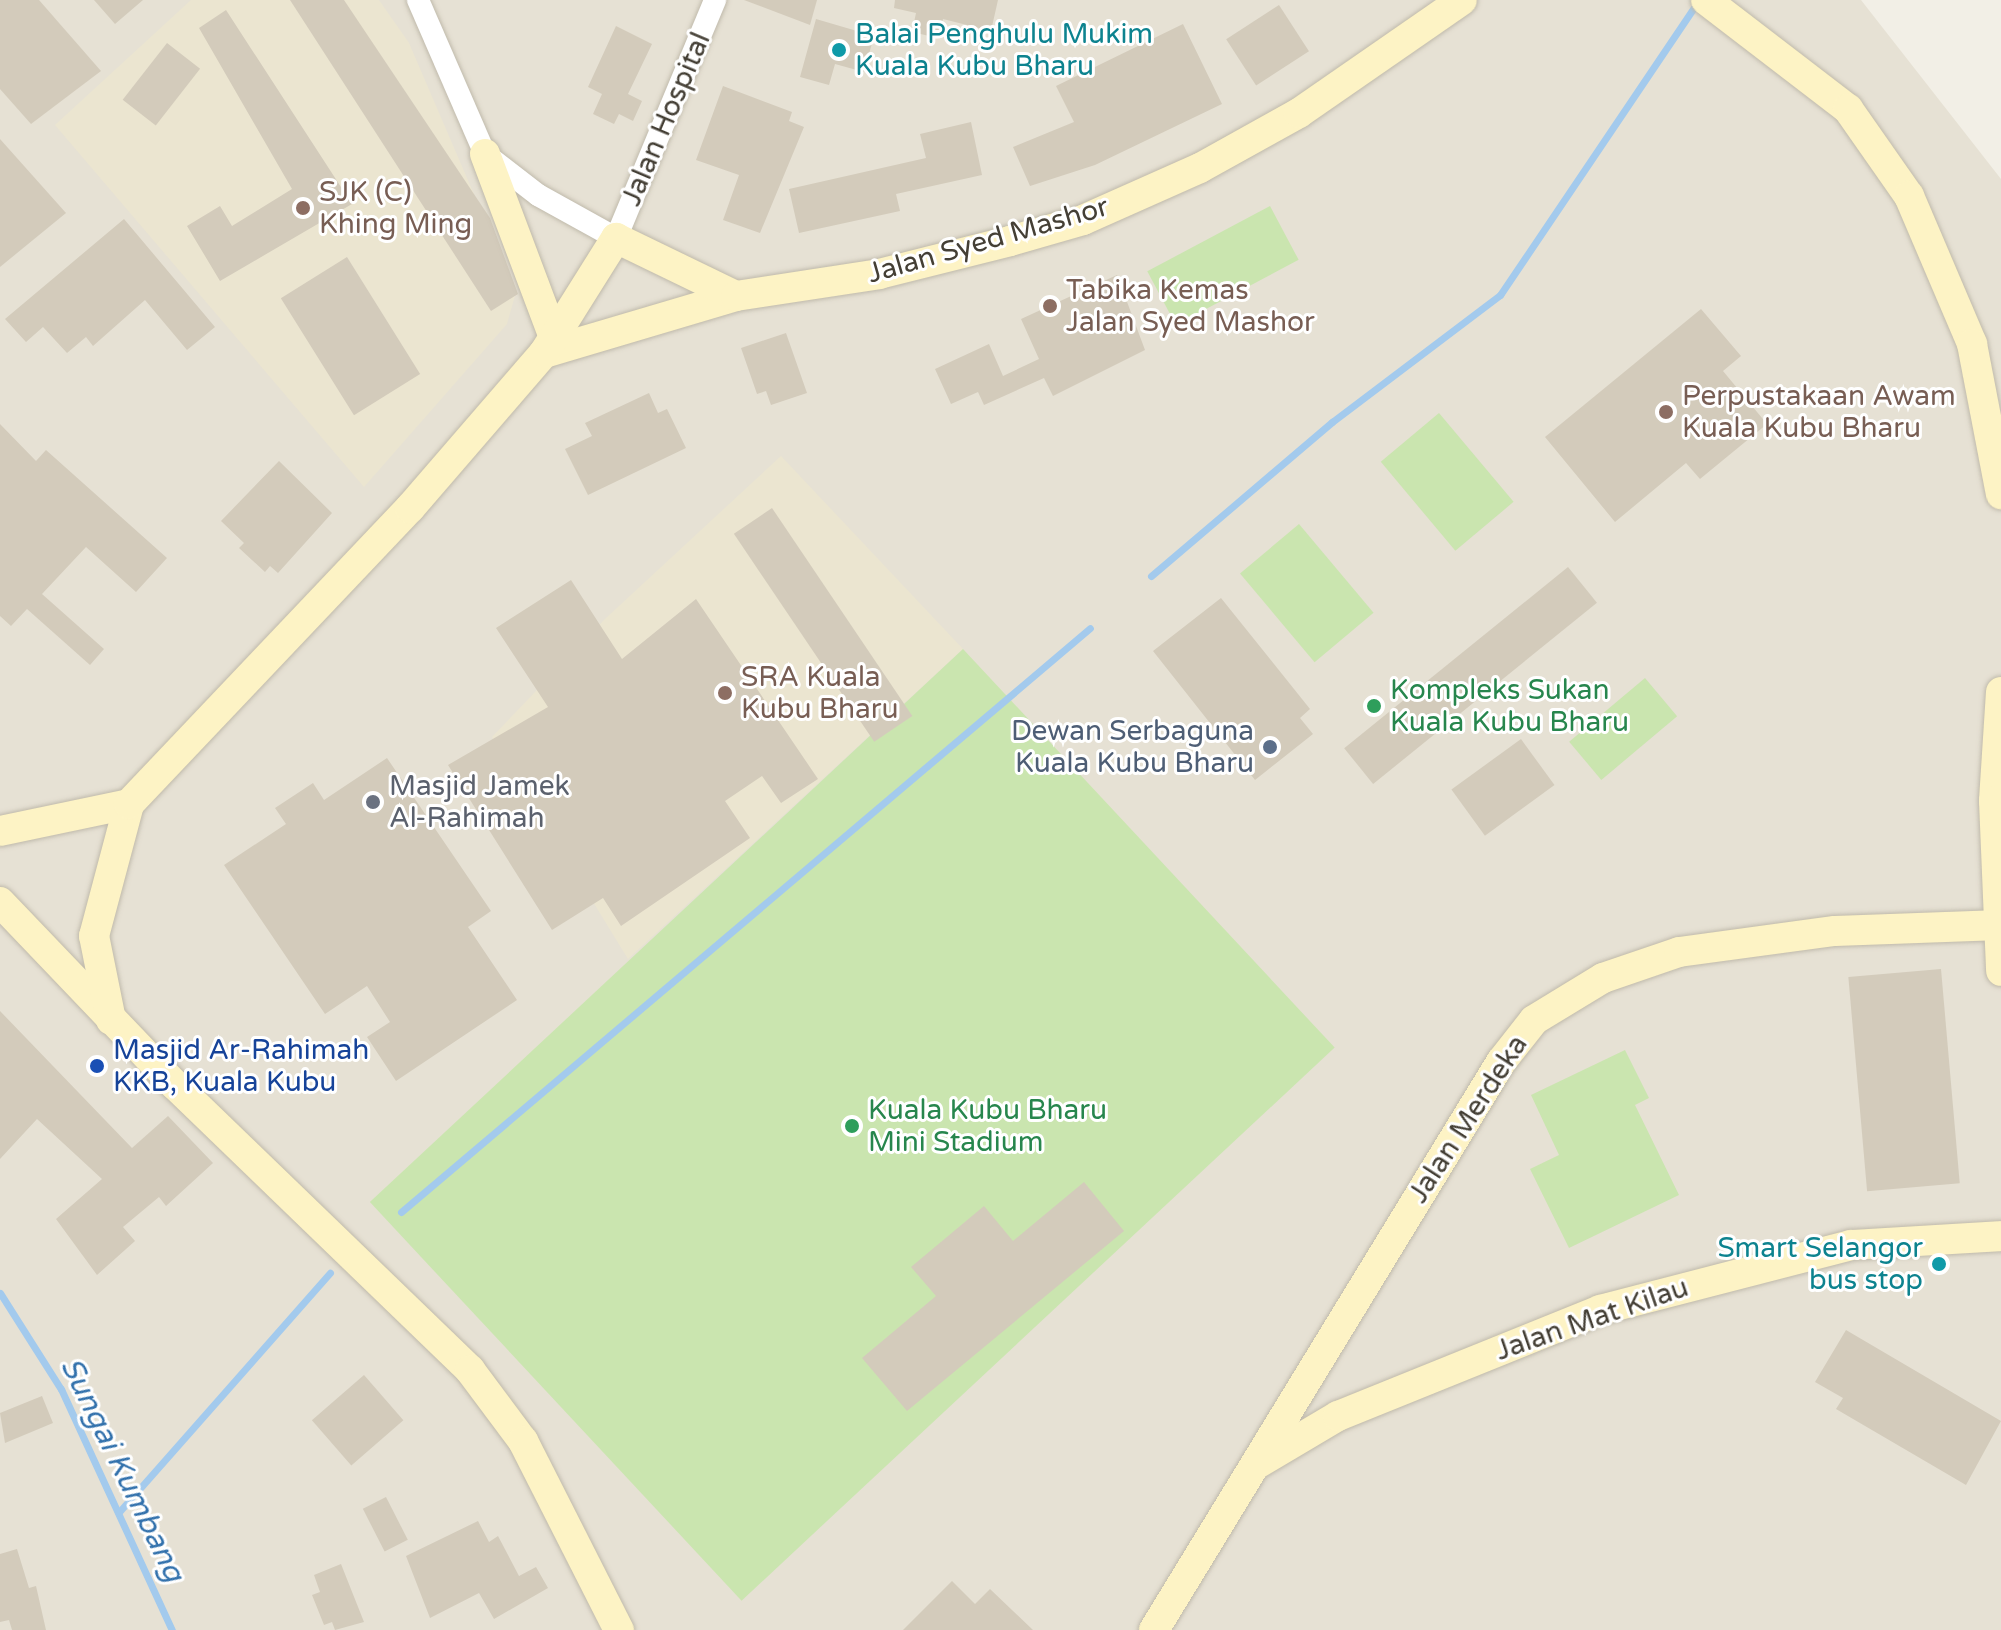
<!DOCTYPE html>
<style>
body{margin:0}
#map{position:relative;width:2001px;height:1630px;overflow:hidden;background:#f2efe6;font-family:"Varela Round",sans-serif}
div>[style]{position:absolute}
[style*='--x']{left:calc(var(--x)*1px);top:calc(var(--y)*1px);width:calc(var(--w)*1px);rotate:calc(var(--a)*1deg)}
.residential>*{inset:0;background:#e6e1d4}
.education>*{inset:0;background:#ebe5d0}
.green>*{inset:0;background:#cae5af;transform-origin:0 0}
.stream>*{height:7px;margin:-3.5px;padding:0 3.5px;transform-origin:3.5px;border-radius:3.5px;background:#a3caed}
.building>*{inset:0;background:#d3cbbb;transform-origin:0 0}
.roads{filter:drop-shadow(0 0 2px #c0baab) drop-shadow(0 0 2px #c0baab)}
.street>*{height:22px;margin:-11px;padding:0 11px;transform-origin:11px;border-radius:11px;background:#fff}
.secondary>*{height:30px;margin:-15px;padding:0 15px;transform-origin:15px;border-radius:15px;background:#fdf3c5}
.dots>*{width:22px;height:22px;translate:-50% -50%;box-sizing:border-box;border:4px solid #fff;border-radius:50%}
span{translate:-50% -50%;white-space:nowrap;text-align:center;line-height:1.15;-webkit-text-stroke:6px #fff;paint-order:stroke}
.culture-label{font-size:28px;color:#0d838f}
.left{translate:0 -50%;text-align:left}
.right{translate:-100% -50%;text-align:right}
.street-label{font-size:28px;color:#443f35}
.education-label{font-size:28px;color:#785e54}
.leisure-label{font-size:28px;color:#27864d}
.service-label{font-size:28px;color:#4e5e75}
.worship-label{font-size:28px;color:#5b616d}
.transit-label{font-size:28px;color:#164399}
.water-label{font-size:30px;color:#3271ac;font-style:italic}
</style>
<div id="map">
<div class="residential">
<i style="clip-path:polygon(0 0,1861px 0,2001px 179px,2001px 1630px,0 1630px)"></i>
</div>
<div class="education">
<i style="clip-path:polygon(191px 0,379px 0,409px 43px,516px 292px,507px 324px,364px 487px,55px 125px)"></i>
<i style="clip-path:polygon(781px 456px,963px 649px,628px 959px,492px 737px,605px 619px)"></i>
</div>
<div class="green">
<i style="left:1270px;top:206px;width:61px;height:139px;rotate:62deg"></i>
<i style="left:1439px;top:413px;width:116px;height:76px;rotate:50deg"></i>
<i style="left:1299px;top:524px;width:116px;height:77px;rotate:50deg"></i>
<i style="left:963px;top:649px;width:545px;height:811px;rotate:47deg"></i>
<i style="left:1645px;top:678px;width:50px;height:99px;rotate:50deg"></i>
<i style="clip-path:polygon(1625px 1050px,1649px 1098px,1635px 1105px,1679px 1195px,1569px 1248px,1530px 1169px,1559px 1155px,1531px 1095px)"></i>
</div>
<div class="stream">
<i style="--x:1151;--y:576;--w:238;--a:-40.4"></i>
<i style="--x:1332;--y:422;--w:211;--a:-37.1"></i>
<i style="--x:1500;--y:295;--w:354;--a:-56"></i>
<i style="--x:401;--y:1212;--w:903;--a:-40.28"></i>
<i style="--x:0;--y:1293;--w:114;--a:57.6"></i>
<i style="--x:61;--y:1389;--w:265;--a:65.3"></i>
<i style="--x:119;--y:1512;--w:319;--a:-48.6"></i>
</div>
<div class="building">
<i style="clip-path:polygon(0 0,39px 0,101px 71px,31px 124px,0 89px)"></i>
<i style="clip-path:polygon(94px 0,143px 0,115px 24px)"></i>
<i style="clip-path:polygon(290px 0,344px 0,490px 218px,518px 294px,491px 311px)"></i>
<i style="clip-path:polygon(744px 0,817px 0,810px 25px)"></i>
<i style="clip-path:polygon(895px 0,998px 0,991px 31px,943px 19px,938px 38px,912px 32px,916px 13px,894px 8px)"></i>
<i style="left:1279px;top:5px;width:55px;height:63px;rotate:57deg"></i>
<i style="clip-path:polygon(226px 10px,352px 204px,220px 281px,187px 226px,220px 206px,232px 226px,292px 189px,199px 28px)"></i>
<i style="clip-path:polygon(816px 19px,874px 36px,864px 72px,835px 64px,829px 85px,800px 77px)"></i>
<i style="clip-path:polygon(1183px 24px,1222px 104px,1095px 165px,1030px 186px,1013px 147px,1074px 122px,1056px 86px)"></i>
<i style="clip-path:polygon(616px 26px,652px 44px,628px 94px,642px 101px,633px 121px,619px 114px,614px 124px,593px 114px,602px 94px,588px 87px)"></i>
<i style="left:167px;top:43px;width:42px;height:72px;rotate:38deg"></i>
<i style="clip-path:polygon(723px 86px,792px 112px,789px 121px,804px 127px,760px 233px,723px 220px,739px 175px,696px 160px)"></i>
<i style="clip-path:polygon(971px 122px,982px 175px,896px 194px,900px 211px,799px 233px,789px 189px,926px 158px,920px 134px)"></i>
<i style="clip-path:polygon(0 139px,66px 213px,0 267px)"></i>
<i style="clip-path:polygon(124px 219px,215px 327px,187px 350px,145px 300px,93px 346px,86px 337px,67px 353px,43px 327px,26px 342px,5px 319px)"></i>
<i style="left:347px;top:257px;width:138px;height:78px;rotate:58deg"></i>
<i style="clip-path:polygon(1117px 275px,1145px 350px,1053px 396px,1044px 378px,984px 405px,978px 392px,951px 404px,935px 369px,989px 344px,1003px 376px,1039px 359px,1021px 319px)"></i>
<i style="clip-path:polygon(1701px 309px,1741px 356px,1723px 371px,1767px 424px,1700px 479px,1686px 463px,1615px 522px,1545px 437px)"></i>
<i style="clip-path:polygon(786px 333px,807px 393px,771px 405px,766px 391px,757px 394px,741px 348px)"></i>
<i style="clip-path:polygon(649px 393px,658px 413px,667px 409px,686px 448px,588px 495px,565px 449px,592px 436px,585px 423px)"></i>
<i style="clip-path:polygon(0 424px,36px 461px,46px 450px,167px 558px,136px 592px,86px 547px,42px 594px,104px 649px,90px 665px,27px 609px,11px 626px,0 616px)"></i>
<i style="clip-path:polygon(279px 461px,332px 513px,278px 573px,270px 566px,265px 572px,239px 548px,244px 543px,221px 521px)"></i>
<i style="left:772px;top:508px;width:251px;height:46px;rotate:56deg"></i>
<i style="left:1568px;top:567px;width:46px;height:288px;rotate:51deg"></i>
<i style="clip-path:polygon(571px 580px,622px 659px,696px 599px,818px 779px,781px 803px,762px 776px,725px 801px,750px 838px,621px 926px,603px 898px,552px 930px,448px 765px,548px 707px,496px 628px)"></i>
<i style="clip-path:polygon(1221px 598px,1310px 709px,1300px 718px,1313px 734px,1255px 780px,1153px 651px)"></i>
<i style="left:1521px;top:739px;width:57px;height:86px;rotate:54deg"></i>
<i style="clip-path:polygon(387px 758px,491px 911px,468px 927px,517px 1000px,396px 1081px,367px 1037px,390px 1022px,367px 986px,325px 1014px,224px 865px,286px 824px,275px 808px,313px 783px,324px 800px)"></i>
<i style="left:1941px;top:969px;width:215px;height:93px;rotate:85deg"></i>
<i style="clip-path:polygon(0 1011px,132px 1148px,168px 1116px,213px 1163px,166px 1206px,159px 1197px,123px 1227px,135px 1241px,97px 1275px,56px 1219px,102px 1179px,37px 1119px,0 1159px)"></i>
<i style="clip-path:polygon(1084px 1182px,1124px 1231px,907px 1411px,862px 1358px,936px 1296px,911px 1267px,984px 1206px,1013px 1241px)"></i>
<i style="clip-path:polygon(1846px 1330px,2001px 1421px,1966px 1485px,1836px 1409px,1843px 1398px,1815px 1382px)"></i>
<i style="left:364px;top:1375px;width:60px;height:69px;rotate:49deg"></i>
<i style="clip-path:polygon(42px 1396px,53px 1423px,5px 1443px,0 1413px)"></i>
<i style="left:386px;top:1497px;width:48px;height:26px;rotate:63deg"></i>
<i style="clip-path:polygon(478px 1521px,489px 1542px,498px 1536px,519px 1576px,536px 1567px,548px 1588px,494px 1619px,479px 1593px,430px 1618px,406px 1556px)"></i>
<i style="clip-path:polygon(17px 1549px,29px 1588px,36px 1586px,46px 1630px,12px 1630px,9px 1620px,0 1622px,0 1554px)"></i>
<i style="clip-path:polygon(341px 1564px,364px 1622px,335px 1630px,332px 1622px,324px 1625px,312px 1595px,320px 1592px,314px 1575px)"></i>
<i style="clip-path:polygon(952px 1581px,975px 1604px,990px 1589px,1033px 1630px,903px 1630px)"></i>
</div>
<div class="roads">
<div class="street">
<i style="--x:418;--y:0;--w:168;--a:66.5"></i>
<i style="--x:485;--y:154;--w:67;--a:37.7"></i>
<i style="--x:538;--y:195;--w:89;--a:28.9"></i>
<i style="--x:616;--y:238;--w:258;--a:-67.4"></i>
</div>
<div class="secondary">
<i style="--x:1706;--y:0;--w:179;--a:37.5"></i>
<i style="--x:1848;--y:109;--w:106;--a:55"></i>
<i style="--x:1909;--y:196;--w:161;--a:66.9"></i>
<i style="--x:1972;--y:344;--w:153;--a:79.1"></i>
<i style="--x:485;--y:154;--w:199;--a:69.4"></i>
<i style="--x:544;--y:353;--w:200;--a:-16.5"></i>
<i style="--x:2001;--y:692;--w:109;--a:93.7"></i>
<i style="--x:1994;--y:801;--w:170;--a:87.6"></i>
<i style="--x:0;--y:831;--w:132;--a:-11.8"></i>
<i style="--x:0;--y:902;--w:253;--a:46.3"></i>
<i style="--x:175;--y:1085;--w:410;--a:44"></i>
<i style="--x:470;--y:1370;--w:89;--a:53.3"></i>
<i style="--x:523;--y:1441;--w:212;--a:63.1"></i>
<i style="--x:111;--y:1020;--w:86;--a:-101.4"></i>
<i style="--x:94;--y:936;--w:137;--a:-75.1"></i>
<i style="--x:129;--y:804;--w:408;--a:-46.5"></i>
<i style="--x:410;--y:508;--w:205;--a:-49.2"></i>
<i style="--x:544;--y:353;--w:136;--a:-57.9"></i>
<i style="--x:616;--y:238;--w:133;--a:25.8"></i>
<i style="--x:736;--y:296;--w:145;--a:-8.7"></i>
<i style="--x:879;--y:274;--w:135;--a:-14.1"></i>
<i style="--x:1010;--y:241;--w:76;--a:-16"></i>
<i style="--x:1083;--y:220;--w:128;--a:-24"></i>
<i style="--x:1200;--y:168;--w:113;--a:-29.1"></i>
<i style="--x:1299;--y:113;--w:198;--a:-34.7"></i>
<i style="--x:1257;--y:1464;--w:94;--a:-30.7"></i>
<i style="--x:1338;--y:1416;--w:283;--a:-22"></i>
<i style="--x:1600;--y:1310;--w:259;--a:-14.5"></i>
<i style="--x:1851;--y:1245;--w:150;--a:-3.4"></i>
<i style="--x:1154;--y:1630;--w:666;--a:-58.58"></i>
<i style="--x:1501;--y:1062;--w:53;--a:-51.8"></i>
<i style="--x:1534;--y:1020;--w:81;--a:-31.3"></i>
<i style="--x:1603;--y:978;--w:80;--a:-18.9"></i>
<i style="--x:1679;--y:952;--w:157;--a:-7.7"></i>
<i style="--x:1835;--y:931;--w:166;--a:-2.1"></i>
</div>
</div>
<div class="dots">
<i style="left:839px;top:50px;background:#0f9aa8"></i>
<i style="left:303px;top:208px;background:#8d6e63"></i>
<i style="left:1050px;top:306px;background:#8d6e63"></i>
<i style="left:1666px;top:412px;background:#8d6e63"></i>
<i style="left:725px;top:693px;background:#8d6e63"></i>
<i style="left:1374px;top:706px;background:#2e9e5b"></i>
<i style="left:1270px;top:747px;background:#5c6f8a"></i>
<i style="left:373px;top:802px;background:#6b7280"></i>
<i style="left:97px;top:1066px;background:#1a4fb4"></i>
<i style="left:852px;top:1126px;background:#2e9e5b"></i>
<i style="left:1939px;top:1264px;background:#0f9aa8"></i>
</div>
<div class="culture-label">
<span class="left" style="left:855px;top:50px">Balai Penghulu Mukim<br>Kuala Kubu Bharu</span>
<span class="right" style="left:1923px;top:1264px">Smart Selangor<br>bus stop</span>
</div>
<div class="street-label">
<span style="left:666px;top:119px;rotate:-67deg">Jalan Hospital</span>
<span style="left:988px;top:240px;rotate:-16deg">Jalan Syed Mashor</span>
<span style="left:1468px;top:1119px;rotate:-57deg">Jalan Merdeka</span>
<span style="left:1592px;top:1319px;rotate:-19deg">Jalan Mat Kilau</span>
</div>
<div class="education-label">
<span class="left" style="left:319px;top:208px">SJK (C)<br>Khing Ming</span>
<span class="left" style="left:1066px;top:306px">Tabika Kemas<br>Jalan Syed Mashor</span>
<span class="left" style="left:1682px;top:412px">Perpustakaan Awam<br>Kuala Kubu Bharu</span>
<span class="left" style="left:741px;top:693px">SRA Kuala<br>Kubu Bharu</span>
</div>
<div class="leisure-label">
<span class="left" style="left:1390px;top:706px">Kompleks Sukan<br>Kuala Kubu Bharu</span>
<span class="left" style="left:868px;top:1126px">Kuala Kubu Bharu<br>Mini Stadium</span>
</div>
<div class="service-label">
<span class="right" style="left:1254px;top:747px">Dewan Serbaguna<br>Kuala Kubu Bharu</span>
</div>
<div class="worship-label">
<span class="left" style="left:389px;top:802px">Masjid Jamek<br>Al-Rahimah</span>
</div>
<div class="transit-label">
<span class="left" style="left:113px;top:1066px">Masjid Ar-Rahimah<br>KKB, Kuala Kubu</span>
</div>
<div class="water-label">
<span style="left:122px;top:1470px;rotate:64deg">Sungai Kumbang</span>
</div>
</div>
